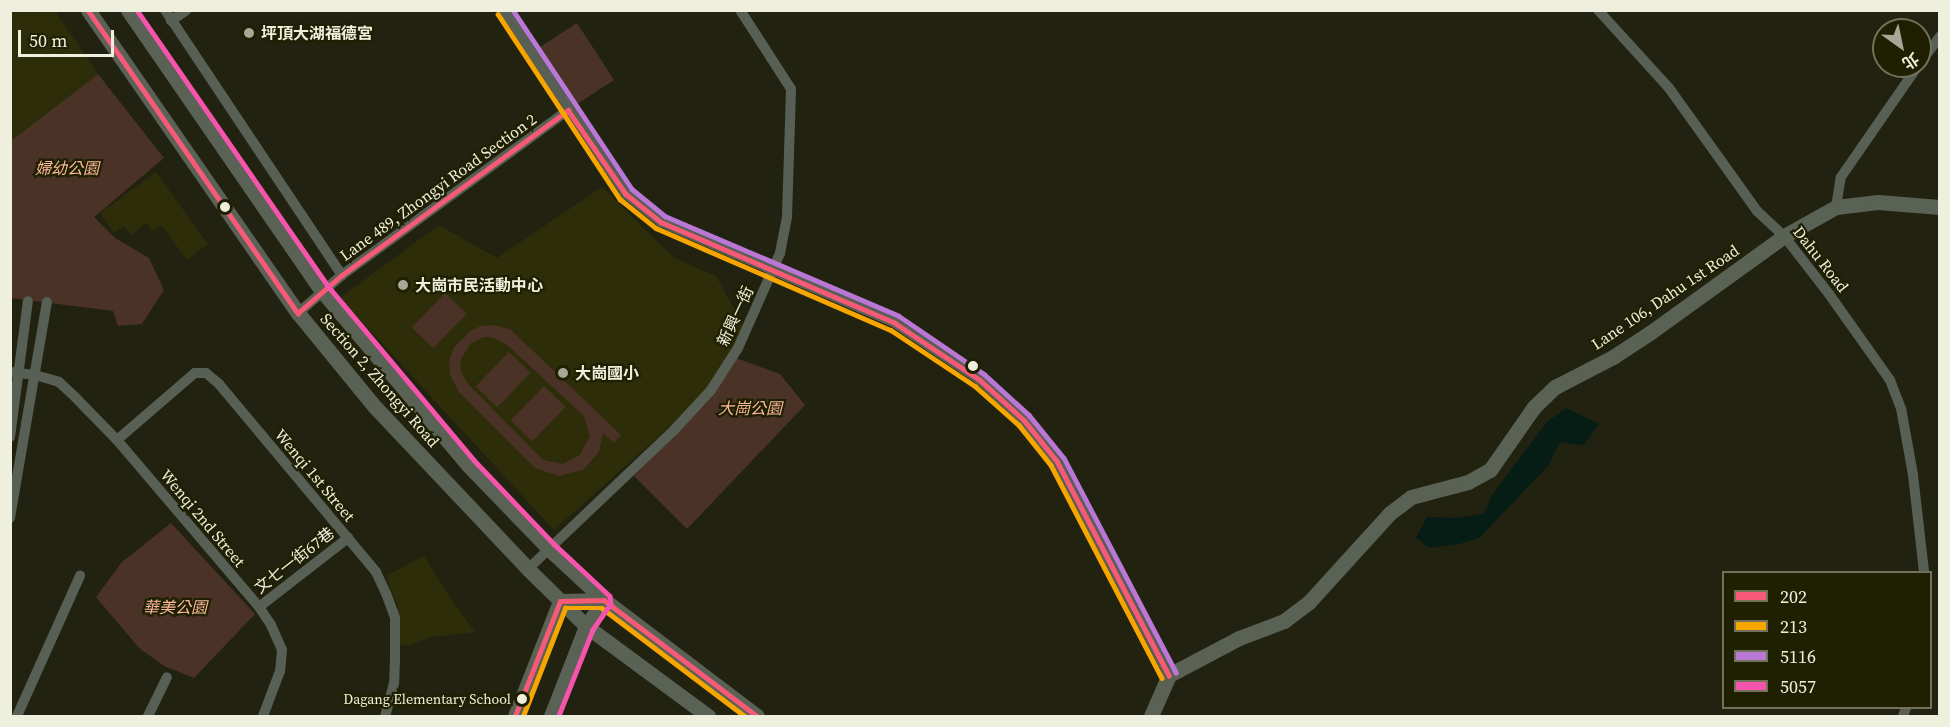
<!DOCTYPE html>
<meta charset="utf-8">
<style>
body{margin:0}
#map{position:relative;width:1950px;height:727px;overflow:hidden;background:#221;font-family:"Source Serif 4","Noto Sans TC",serif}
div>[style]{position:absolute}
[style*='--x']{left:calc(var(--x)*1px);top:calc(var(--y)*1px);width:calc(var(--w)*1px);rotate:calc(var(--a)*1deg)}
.built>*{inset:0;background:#2d2e09}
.green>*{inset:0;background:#4a3226;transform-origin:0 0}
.water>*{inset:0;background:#061d16}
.street>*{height:10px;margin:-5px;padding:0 5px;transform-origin:5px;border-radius:5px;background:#586055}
.secondary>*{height:15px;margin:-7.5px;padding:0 7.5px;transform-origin:7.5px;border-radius:7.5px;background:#596254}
.bus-1>*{height:4.5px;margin:-2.25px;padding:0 2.25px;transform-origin:2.25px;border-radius:2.25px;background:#f75a77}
.bus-2>*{height:4.5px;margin:-2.25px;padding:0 2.25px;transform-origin:2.25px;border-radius:2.25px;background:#f7a600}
.bus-3>*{height:4.5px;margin:-2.25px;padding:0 2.25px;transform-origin:2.25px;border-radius:2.25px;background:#ba77d6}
.bus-4>*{height:4.5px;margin:-2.25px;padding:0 2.25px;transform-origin:2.25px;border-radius:2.25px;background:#f653ac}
.dots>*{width:16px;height:16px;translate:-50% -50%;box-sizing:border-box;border:3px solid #1f1f02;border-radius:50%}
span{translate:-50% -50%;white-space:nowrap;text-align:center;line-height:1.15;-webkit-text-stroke:4.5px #1f1f02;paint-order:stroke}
.bus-label{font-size:14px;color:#eeefdd}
.right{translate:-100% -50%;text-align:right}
.poi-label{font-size:16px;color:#eeefdd;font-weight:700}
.left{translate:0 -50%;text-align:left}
.park-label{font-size:16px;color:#fcb89b;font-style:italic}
.street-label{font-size:16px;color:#eeefdd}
.frame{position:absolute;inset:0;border:12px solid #eeefdd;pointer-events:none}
.legend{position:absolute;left:1722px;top:571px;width:210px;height:138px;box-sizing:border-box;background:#1f1f02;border:2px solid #72725a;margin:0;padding:8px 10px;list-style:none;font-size:18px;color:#eeefdd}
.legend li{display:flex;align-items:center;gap:12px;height:30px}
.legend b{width:30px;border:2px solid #72725a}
.north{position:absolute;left:1872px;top:18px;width:60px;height:60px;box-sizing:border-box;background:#1f1f02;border:2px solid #72725a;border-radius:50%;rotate:147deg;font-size:16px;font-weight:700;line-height:24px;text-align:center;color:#eeefdd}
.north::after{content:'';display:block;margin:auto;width:21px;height:27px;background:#a7a796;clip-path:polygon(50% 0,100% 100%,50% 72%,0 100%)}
.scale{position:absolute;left:18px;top:30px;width:96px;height:27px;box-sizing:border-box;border:3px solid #eeefdd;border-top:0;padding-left:8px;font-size:18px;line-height:21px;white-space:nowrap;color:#eeefdd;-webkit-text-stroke:4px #1f1f02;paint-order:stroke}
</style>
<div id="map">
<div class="built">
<i style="clip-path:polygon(11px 11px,55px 11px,98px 74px,11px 141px)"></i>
<i style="clip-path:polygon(156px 172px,208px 244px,187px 260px,161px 225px,153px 231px,146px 223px,131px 235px,124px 226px,114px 233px,100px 213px)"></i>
<i style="clip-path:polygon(602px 187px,674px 258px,716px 276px,744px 326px,736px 346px,699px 400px,554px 530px,340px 298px,439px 225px,497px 258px)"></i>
<i style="clip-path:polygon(424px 556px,451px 599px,475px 632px,432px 637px,407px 646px,399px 644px,398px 607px,386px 576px)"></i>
</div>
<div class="green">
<i style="left:577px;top:23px;width:68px;height:45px;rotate:57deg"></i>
<i style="clip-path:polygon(98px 74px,164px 158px,94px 217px,115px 238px,149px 258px,164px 290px,142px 324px,118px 326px,113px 311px,11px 298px,11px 141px)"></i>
<i style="left:445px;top:293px;width:30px;height:48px;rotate:44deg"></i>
<i style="clip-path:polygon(evenodd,495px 325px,511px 330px,621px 435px,614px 443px,603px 433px,599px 452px,583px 470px,559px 476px,535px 468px,459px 392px,450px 375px,449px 361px,454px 347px,472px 330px,481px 326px,495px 325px,483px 337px,492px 337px,506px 344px,584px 416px,590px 436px,580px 455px,563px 464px,543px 460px,468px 384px,461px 372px,460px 361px,470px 344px,483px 337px)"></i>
<i style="left:509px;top:352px;width:30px;height:48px;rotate:44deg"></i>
<i style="clip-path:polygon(736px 358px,780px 374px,805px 405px,687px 529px,634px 476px,713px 393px)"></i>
<i style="left:544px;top:386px;width:30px;height:48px;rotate:44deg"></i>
<i style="clip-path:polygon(171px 523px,255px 614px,194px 678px,164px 666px,139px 648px,96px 597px,122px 562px)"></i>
</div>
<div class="water">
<i style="clip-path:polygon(1566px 408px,1599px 424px,1584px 445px,1560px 442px,1548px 466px,1479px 538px,1459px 544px,1430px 548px,1416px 538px,1427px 517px,1456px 518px,1484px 514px,1492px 495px,1547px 422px)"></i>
</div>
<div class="street">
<i style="--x:165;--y:10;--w:319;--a:56.3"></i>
<i style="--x:504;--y:10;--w:221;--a:56.5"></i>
<i style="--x:626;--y:194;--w:45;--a:38.7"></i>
<i style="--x:661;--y:222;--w:255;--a:23.3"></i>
<i style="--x:895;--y:323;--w:102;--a:33.8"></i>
<i style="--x:980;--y:380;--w:59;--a:42.3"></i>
<i style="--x:1024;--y:420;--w:53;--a:51.2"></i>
<i style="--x:1057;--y:461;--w:242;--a:62.4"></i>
<i style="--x:1598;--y:10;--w:105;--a:47.7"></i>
<i style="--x:1669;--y:88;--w:151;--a:54.4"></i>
<i style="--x:1757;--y:211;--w:37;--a:43"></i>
<i style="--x:1784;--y:236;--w:73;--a:52.2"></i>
<i style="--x:1829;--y:294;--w:105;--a:54.7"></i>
<i style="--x:1890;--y:380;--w:30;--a:69"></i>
<i style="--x:1901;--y:408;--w:68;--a:79.8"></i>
<i style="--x:1913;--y:475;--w:98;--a:83.5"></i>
<i style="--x:171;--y:21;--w:19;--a:-35"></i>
<i style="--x:1920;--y:63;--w:34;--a:-53"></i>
<i style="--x:1836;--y:207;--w:30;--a:-81"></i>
<i style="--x:1841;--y:177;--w:135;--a:-55.3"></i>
<i style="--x:298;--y:313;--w:58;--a:-40.8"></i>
<i style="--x:342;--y:275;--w:280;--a:-36.1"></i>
<i style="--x:10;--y:372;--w:25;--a:7"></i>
<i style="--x:35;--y:375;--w:25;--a:16"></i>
<i style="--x:59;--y:382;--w:23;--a:43"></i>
<i style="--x:76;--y:398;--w:59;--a:45.7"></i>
<i style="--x:117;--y:440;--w:219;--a:49.6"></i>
<i style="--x:259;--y:607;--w:22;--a:56"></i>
<i style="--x:271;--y:625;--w:27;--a:66"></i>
<i style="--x:282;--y:650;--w:21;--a:95"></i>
<i style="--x:280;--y:671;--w:48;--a:110.7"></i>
<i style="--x:10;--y:437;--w:137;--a:-82.5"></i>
<i style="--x:117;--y:440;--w:103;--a:-40.7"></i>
<i style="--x:195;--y:373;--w:11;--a:0"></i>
<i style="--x:206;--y:373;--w:17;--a:40"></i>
<i style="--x:219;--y:384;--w:245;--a:50.1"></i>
<i style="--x:376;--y:572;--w:23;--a:65"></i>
<i style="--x:386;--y:593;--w:27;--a:70"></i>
<i style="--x:395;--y:618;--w:41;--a:90"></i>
<i style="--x:395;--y:659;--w:24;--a:92"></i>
<i style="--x:394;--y:683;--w:34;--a:105"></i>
<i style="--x:10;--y:518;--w:219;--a:-80.3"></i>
<i style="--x:528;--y:569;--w:203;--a:-43.6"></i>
<i style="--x:675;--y:429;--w:53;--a:-47.3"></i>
<i style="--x:711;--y:390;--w:50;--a:-57.3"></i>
<i style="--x:738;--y:348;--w:104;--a:-66.1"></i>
<i style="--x:780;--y:253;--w:37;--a:-79"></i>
<i style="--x:787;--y:217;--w:128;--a:-88.2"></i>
<i style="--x:791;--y:89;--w:94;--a:-122.8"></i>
<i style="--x:259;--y:607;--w:113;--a:-37.8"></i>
<i style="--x:17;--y:716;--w:154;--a:-65.8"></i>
<i style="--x:148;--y:716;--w:43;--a:-64"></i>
<i style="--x:1903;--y:716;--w:9;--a:-69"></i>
</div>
<div class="secondary">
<i style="--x:88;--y:10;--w:369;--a:55.3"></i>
<i style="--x:298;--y:313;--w:122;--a:50.7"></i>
<i style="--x:375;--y:407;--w:223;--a:46.6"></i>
<i style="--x:528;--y:569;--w:81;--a:44.5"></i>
<i style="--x:586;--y:626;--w:152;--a:36.4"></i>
<i style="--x:128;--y:10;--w:341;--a:55.4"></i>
<i style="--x:322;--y:291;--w:227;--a:50"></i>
<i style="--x:468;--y:465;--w:117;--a:46"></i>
<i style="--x:549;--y:549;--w:75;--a:42.8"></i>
<i style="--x:604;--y:600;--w:192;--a:37.2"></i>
<i style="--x:560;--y:601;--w:44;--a:-1.3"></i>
<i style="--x:515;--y:716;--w:123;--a:-68.6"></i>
<i style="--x:551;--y:716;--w:97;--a:-68.7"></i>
<i style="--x:586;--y:626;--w:32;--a:-55"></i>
<i style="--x:1151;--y:716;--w:45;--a:-66.3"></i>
<i style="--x:1169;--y:675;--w:79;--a:-27.9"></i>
<i style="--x:1239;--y:638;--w:48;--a:-20.7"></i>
<i style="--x:1284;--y:621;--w:31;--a:-37"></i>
<i style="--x:1309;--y:602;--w:120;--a:-47.7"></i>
<i style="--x:1390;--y:513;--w:26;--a:-37"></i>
<i style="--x:1411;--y:497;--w:59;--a:-14.7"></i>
<i style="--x:1468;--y:482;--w:25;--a:-29"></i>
<i style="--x:1490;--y:470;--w:77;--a:-55.1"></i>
<i style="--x:1534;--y:407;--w:29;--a:-44"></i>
<i style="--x:1555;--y:387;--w:65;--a:-27.3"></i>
<i style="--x:1613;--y:357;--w:45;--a:-33.3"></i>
<i style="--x:1651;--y:332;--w:164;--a:-35.8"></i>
<i style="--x:1784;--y:236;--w:60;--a:-29.1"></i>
<i style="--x:1836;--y:207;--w:42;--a:-6.8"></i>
<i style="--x:1878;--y:202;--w:62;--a:4.6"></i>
</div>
<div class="bus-1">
<i style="--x:88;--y:10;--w:369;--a:55.3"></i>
<i style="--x:298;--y:313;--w:58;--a:-40.8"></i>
<i style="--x:342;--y:275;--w:280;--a:-36.1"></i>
<i style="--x:568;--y:110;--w:102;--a:55.4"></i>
<i style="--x:626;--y:194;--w:45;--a:38.7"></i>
<i style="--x:661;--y:222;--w:255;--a:23.3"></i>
<i style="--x:895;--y:323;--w:102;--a:33.8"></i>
<i style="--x:980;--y:380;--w:59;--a:42.3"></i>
<i style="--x:1024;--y:420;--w:53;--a:51.2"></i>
<i style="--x:1057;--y:461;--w:242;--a:62.4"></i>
<i style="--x:515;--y:716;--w:123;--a:-68.6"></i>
<i style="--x:560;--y:601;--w:44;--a:-1.3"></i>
<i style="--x:604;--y:600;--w:192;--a:37.2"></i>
</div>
<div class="bus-2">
<i style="--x:498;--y:14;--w:222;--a:56.6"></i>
<i style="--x:620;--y:199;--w:46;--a:38.9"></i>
<i style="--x:656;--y:228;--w:256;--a:23.5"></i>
<i style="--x:891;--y:330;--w:101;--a:33.7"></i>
<i style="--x:975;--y:386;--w:59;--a:41.6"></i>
<i style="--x:1019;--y:425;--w:51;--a:51.3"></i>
<i style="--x:1051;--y:465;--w:240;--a:62.5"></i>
<i style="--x:523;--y:716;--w:116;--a:-68.7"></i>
<i style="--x:565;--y:608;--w:37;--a:0"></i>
<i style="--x:602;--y:608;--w:179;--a:37.1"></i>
</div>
<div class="bus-3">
<i style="--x:513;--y:10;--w:215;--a:56.4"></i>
<i style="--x:632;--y:189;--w:43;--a:39.3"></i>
<i style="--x:665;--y:216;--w:254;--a:23.1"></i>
<i style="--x:899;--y:316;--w:103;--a:34.3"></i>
<i style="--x:984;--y:374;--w:61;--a:42.3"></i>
<i style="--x:1029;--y:415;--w:55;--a:50.9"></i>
<i style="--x:1064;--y:458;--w:242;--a:62.4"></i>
</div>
<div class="bus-4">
<i style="--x:137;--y:10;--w:336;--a:55.3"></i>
<i style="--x:328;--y:286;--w:227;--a:50"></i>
<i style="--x:474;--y:460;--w:116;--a:46.4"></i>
<i style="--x:554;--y:544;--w:76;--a:42.9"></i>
<i style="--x:610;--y:596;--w:8;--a:83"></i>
<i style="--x:611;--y:604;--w:32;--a:125"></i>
<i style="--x:593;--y:630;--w:92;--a:111.6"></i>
</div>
<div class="dots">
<i style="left:249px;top:33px;background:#a7a796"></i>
<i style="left:225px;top:207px;background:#eeefdd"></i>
<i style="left:403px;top:285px;background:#a7a796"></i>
<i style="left:973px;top:366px;background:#eeefdd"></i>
<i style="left:563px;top:373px;background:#a7a796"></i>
<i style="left:522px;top:699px;background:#eeefdd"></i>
</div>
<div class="bus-label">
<span class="right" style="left:511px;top:699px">Dagang Elementary School</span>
</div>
<div class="poi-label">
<span class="left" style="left:261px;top:33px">坪頂大湖福德宮</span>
<span class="left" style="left:415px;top:285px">大崗市民活動中心</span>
<span class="left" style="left:575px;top:373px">大崗國小</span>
</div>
<div class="park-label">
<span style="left:67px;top:168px">婦幼公園</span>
<span style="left:750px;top:408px">大崗公園</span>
<span style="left:175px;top:607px">華美公園</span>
</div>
<div class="street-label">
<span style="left:438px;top:187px;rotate:-36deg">Lane 489, Zhongyi Road Section 2</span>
<span style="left:1821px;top:259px;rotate:52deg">Dahu Road</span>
<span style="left:1665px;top:297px;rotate:-34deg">Lane 106, Dahu 1st Road</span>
<span style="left:735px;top:316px;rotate:-65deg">新興一街</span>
<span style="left:380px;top:380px;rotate:49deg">Section 2, Zhongyi Road</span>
<span style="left:315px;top:475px;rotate:50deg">Wenqi 1st Street</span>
<span style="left:203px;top:518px;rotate:50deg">Wenqi 2nd Street</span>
<span style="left:294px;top:560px;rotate:-38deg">文七一街67巷</span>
</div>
<div class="frame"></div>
<ul class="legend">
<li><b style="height:8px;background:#f75a77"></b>202</li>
<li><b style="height:8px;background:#f7a600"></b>213</li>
<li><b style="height:8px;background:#ba77d6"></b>5116</li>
<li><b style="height:8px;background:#f653ac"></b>5057</li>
</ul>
<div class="north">北</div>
<div class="scale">50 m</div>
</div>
